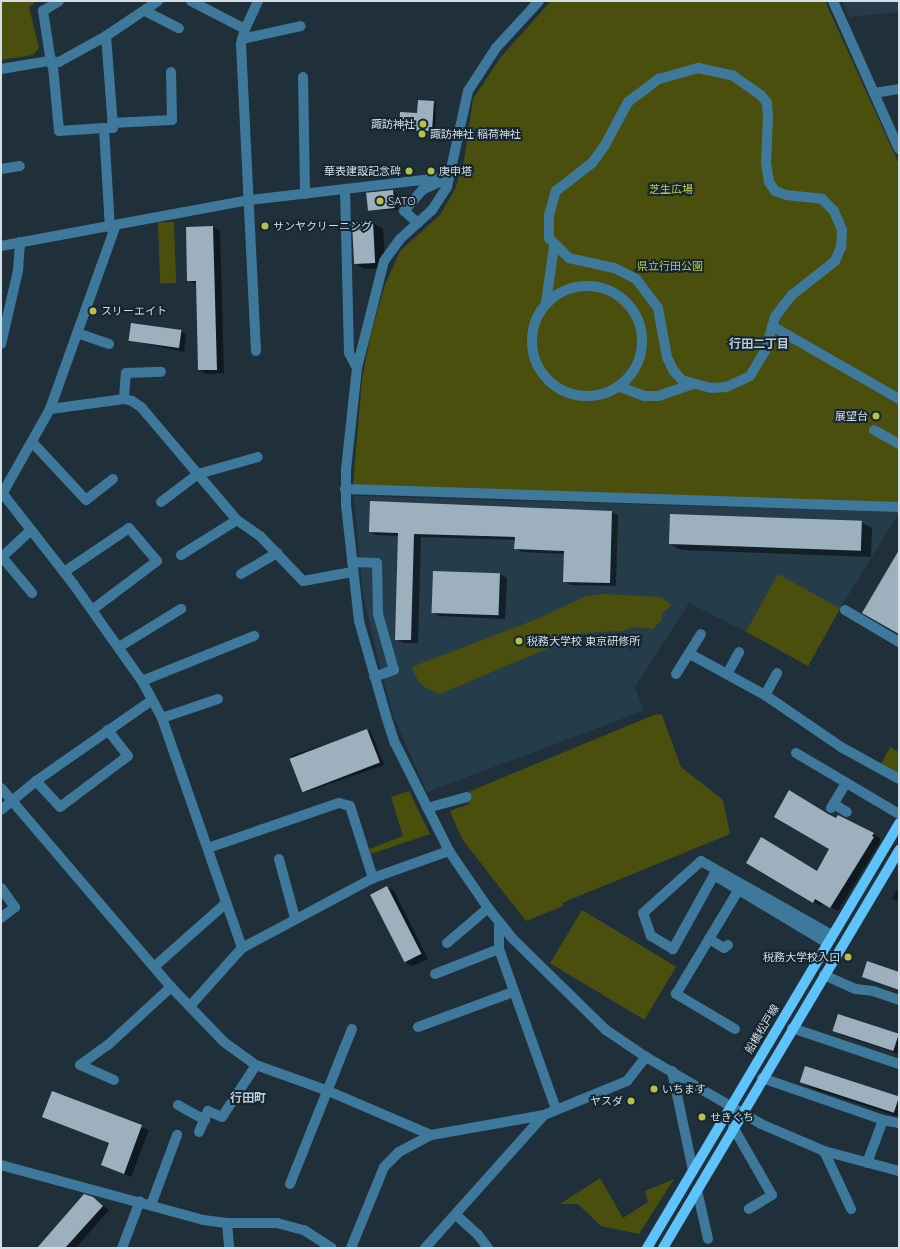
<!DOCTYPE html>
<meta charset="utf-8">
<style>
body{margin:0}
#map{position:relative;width:900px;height:1249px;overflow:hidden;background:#1f303a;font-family:Quicksand,"Noto Sans JP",sans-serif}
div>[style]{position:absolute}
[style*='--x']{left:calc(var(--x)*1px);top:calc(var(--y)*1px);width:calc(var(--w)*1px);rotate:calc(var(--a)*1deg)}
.built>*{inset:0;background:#253d4a}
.green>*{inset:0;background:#4b4f0e;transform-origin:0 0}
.shadow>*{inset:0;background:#0007}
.building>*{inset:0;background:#9cb0bd;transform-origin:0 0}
.minor>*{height:10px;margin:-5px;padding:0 5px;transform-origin:5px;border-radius:5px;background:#3e799c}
.minor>.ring{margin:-5px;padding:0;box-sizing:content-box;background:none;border:10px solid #3e799c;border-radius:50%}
.major>*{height:10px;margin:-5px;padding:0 5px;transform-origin:5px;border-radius:5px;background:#5ec2fb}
.dots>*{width:11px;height:11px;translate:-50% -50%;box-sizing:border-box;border:2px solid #152630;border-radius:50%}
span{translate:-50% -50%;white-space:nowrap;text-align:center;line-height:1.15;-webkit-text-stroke:4px #152630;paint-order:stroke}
.poi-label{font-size:11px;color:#d4dee5}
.right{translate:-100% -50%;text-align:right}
.left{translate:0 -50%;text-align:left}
.park-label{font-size:11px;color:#bfc844}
.street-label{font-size:11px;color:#d4dee5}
.neighbourhood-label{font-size:12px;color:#b7cbd8;font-weight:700}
.frame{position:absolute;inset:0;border:2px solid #d4dee5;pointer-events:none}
</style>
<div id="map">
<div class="built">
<i style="clip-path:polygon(842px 1px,899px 1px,899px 12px,849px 17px)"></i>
<i style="clip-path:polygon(354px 496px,899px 512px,807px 663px,689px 603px,635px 687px,643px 711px,427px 792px,393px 715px,376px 651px,363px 595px)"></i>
</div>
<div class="green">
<i style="clip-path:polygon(1px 1px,37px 1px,29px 7px,39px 48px,33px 55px,1px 60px)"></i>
<i style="clip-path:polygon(551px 1px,825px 1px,899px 164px,899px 503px,353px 485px,362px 379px,371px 333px,385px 285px,400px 251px,440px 215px,455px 189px,464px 160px,473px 99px,500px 58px)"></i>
<i style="left:174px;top:222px;width:61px;height:16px;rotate:88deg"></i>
<i style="left:778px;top:574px;width:71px;height:66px;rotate:29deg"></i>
<i style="clip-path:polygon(604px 594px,661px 597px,672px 605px,662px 614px,662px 620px,653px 629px,635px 627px,621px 631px,584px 633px,440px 694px,426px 688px,418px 681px,412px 667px,537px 619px,586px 596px)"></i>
<i style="clip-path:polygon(656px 714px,662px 715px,681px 767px,723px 800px,730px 834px,562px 903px,563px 906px,526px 921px,462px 839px,450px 811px,469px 804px,466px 793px)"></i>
<i style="clip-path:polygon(890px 747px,899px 752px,899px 774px,881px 764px)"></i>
<i style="clip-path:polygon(409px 791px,430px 834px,371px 854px,369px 849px,403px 836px,391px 797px)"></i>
<i style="left:582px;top:910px;width:110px;height:62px;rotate:31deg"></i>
<i style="clip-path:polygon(600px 1178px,623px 1218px,648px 1202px,645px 1191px,674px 1179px,639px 1234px,601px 1226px,578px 1204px,560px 1204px)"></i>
</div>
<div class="shadow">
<i style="clip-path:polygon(433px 102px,436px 104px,435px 132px,400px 131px)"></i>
<i style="clip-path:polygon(393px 191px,396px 193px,398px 210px,369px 210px,367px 194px)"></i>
<i style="clip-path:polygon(373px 223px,383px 229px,386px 268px,365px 269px,354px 263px)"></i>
<i style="clip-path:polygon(213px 227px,220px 231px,224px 373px,206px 374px,199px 369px,197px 284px,188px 280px)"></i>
<i style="clip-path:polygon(181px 331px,186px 334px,184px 352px,129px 340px)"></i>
<i style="clip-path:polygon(612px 512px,618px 515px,616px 586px,571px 585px,564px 581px,565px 554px,522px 552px,515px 548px,516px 540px,421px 537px,418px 643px,403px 643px,396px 639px,399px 536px,376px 535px,370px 532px)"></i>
<i style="clip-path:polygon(861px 522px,872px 528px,871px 557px,681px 550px,670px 544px)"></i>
<i style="clip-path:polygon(500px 574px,507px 578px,505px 619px,439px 616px,432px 612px)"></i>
<i style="clip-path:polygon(367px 730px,371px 732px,384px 765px,306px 792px,302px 790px,291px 756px)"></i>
<i style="clip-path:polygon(837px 819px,862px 827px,880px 838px,880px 842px,838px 911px,823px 903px,821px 906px,747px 862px,817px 872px,831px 849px)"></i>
<i style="clip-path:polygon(387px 887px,394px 891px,428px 959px,412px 966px,405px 962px)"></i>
<i style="clip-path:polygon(899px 887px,899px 902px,892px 898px)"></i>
<i style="clip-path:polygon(899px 973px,899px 991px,863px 977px)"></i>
<i style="clip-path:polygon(833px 1030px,899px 1035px,899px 1054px,844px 1036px)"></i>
<i style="clip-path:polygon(805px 1067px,899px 1098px,899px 1117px,811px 1088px,801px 1082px)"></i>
<i style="clip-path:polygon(53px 1092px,149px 1130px,131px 1177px,102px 1164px,110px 1144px,43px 1116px)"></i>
<i style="clip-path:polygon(93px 1198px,109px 1210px,76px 1248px,38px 1248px)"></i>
</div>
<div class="building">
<i style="clip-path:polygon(418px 100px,434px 101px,432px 131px,399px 131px,400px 112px,417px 113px)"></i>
<i style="left:393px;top:190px;width:18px;height:27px;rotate:84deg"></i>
<i style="left:373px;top:222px;width:41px;height:21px;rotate:87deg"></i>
<i style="clip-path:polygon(213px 226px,217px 370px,198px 370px,196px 281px,187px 281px,186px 227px)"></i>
<i style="left:131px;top:323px;width:51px;height:18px;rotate:8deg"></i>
<i style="clip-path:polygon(370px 501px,612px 511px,610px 583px,563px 582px,564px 551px,514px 549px,515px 537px,414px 534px,411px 640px,395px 640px,398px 533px,369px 532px)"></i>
<i style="left:670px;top:514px;width:192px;height:30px;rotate:2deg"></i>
<i style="clip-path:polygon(899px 550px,899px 634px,862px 613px)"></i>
<i style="left:433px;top:571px;width:67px;height:42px;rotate:2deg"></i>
<i style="left:367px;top:729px;width:36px;height:83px;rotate:69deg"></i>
<i style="clip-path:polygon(789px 790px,828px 814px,836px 818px,838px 815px,874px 833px,872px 836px,874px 837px,830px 908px,815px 899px,813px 903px,746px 863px,761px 837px,817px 871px,829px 849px,774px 817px)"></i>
<i style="left:387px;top:886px;width:76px;height:19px;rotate:63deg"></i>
<i style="clip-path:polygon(867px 961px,899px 972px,899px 990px,862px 977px)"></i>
<i style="left:838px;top:1014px;width:64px;height:18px;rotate:18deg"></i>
<i style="left:805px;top:1066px;width:99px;height:17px;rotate:18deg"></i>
<i style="clip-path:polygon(52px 1091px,142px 1125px,124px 1174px,101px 1165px,109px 1143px,42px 1117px)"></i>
<i style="clip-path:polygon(84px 1194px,93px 1197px,103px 1206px,65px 1248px,37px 1248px)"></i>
</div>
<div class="minor">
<i style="--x:191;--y:1;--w:61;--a:27.4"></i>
<i style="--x:539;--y:1;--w:64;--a:132.5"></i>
<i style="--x:496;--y:48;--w:51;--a:123.1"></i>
<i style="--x:468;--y:91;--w:98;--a:102.3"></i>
<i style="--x:447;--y:187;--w:27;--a:123"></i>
<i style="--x:432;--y:210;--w:43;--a:137.8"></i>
<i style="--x:400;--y:239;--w:27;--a:126"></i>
<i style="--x:384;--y:261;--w:110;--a:104.2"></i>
<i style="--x:357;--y:368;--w:103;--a:96.2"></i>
<i style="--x:346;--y:470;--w:35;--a:90"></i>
<i style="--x:346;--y:505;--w:117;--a:83.6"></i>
<i style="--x:359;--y:621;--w:99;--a:74.1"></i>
<i style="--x:386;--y:716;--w:28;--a:72"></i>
<i style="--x:395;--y:743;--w:121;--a:63.4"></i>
<i style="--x:449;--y:851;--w:69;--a:55.6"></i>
<i style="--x:488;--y:908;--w:38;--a:51"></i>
<i style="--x:512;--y:938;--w:132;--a:44.4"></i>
<i style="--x:606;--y:1030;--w:48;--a:34"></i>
<i style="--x:646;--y:1057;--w:133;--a:30.2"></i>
<i style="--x:761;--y:1124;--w:69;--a:23.2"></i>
<i style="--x:824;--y:1151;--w:78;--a:14.9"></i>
<i style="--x:833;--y:1;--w:162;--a:66"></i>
<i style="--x:145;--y:11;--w:38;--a:27"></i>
<i style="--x:106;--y:36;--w:92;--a:85.6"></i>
<i style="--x:113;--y:128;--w:3;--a:180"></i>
<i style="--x:242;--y:39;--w:60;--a:-12.4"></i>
<i style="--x:49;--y:61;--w:7;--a:56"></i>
<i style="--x:53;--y:67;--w:64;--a:84.6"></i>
<i style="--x:59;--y:131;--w:45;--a:-3.8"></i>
<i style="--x:104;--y:128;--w:100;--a:86.6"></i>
<i style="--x:49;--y:61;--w:10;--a:6"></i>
<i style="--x:59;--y:62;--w:54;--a:-29"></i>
<i style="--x:106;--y:36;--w:63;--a:-33.9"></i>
<i style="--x:698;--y:68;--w:35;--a:12"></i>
<i style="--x:732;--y:75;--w:35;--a:35"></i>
<i style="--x:761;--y:95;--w:10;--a:53"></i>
<i style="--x:767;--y:103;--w:13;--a:86"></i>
<i style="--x:768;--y:116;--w:47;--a:92.4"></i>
<i style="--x:766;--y:163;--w:19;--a:81"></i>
<i style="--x:769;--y:182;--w:11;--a:56"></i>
<i style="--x:775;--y:191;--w:12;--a:20"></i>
<i style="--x:786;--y:195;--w:36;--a:6"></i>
<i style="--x:822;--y:199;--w:17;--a:45"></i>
<i style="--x:834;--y:211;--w:21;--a:67"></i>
<i style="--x:842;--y:230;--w:17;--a:93"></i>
<i style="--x:841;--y:247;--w:15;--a:113"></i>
<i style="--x:835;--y:261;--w:55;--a:141.7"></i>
<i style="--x:792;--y:295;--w:14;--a:129"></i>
<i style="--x:783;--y:306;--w:14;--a:126"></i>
<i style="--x:775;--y:317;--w:35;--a:106"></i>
<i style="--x:765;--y:351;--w:29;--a:121"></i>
<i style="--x:750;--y:376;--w:26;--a:155"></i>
<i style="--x:726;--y:387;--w:15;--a:176"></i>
<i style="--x:711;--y:388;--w:30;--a:-165"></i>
<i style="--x:682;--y:380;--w:13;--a:-132"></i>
<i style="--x:673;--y:370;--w:14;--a:-115"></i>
<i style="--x:667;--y:357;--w:50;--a:-100.4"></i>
<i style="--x:658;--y:308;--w:36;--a:-127"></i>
<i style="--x:636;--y:279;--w:25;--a:-153"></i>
<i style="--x:614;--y:268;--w:46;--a:-167.5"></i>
<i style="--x:569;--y:258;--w:28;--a:-135"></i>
<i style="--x:549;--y:238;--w:23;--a:-90"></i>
<i style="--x:549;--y:215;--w:25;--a:-74"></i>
<i style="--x:556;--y:191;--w:46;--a:-37.9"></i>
<i style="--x:592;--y:163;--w:22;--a:-54"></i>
<i style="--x:605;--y:145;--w:49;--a:-61.9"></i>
<i style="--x:628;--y:102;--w:39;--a:-37"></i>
<i style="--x:659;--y:79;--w:41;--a:-15.8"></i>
<i style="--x:1;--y:69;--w:49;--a:-9.5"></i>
<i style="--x:49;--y:61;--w:5;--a:-79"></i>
<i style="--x:50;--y:56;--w:46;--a:-98.8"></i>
<i style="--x:43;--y:11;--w:19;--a:-32"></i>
<i style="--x:303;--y:77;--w:117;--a:89"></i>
<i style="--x:874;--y:93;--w:25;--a:-9"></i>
<i style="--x:112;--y:123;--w:60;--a:-2.9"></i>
<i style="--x:172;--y:120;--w:48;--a:-91.2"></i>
<i style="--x:1;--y:169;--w:19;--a:-9"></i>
<i style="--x:345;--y:189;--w:164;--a:88.6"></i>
<i style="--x:349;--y:353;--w:17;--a:62"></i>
<i style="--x:418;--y:223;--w:18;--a:-139"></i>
<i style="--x:404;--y:211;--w:28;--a:-49"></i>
<i style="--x:422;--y:190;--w:22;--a:-24"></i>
<i style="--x:1;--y:246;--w:253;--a:-10.5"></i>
<i style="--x:250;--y:200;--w:201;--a:-6.6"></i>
<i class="ring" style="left:532px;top:286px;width:100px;height:100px"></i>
<i style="--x:546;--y:303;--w:58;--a:-82"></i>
<i style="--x:772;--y:326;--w:146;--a:29.9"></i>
<i style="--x:77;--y:333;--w:34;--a:19"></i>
<i style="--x:1;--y:344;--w:75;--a:-76.9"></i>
<i style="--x:18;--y:271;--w:29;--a:-86"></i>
<i style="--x:256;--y:351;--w:307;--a:-92.8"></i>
<i style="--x:241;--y:44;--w:16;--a:-75"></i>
<i style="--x:245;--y:29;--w:31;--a:-65"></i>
<i style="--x:618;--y:386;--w:28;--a:21"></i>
<i style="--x:644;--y:396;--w:14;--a:0"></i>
<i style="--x:658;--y:396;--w:36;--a:-19"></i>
<i style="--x:124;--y:399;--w:26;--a:-86"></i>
<i style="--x:126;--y:373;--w:35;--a:-2"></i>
<i style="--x:50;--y:409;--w:75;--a:-7.7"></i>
<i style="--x:124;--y:399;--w:8;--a:14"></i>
<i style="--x:132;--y:401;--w:11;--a:34"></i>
<i style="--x:141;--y:407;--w:148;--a:49.7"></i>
<i style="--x:237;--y:520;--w:28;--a:35"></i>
<i style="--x:260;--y:536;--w:62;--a:46.3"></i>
<i style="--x:303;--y:581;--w:50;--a:-10.4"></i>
<i style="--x:874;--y:430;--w:29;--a:29"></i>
<i style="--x:33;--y:443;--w:78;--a:47.1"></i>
<i style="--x:86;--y:500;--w:34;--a:-38"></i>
<i style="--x:345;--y:489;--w:554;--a:1.86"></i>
<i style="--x:3;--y:494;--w:115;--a:52"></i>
<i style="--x:74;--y:585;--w:118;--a:54.7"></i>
<i style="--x:142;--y:681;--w:42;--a:61.6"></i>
<i style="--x:162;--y:718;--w:244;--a:70.8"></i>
<i style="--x:1;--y:496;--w:100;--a:-60.6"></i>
<i style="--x:50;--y:409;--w:193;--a:-70.3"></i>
<i style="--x:161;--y:502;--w:46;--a:-37.1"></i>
<i style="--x:198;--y:474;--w:62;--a:-15.8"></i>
<i style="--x:31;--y:530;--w:40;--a:137"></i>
<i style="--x:2;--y:557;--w:47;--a:50.2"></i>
<i style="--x:181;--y:555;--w:66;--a:-32"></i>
<i style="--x:352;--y:562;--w:25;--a:2"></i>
<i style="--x:377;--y:563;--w:51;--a:88.9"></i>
<i style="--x:378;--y:614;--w:58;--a:74.1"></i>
<i style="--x:394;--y:670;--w:21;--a:161"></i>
<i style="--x:64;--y:572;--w:78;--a:-34.1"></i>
<i style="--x:129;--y:528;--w:43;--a:49.7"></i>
<i style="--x:157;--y:561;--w:81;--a:143"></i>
<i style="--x:241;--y:574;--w:42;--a:-30.3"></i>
<i style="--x:845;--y:610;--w:63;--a:30.7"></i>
<i style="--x:119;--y:647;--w:73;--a:-31.5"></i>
<i style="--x:690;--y:654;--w:85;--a:28.7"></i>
<i style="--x:765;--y:695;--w:92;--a:34.4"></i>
<i style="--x:841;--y:747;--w:66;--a:28.9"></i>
<i style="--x:676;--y:674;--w:47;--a:-58"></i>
<i style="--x:727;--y:674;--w:25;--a:-61"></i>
<i style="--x:142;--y:681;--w:121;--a:-21.9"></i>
<i style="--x:765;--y:695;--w:25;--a:-61"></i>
<i style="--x:162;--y:718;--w:59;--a:-18.7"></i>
<i style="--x:796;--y:753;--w:120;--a:30.6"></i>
<i style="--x:36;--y:781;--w:35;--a:47"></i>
<i style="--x:60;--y:807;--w:85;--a:-36.9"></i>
<i style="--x:128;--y:756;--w:33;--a:-128"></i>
<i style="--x:1;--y:788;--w:262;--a:49.5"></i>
<i style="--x:171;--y:987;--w:76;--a:46.1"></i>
<i style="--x:224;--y:1042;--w:39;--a:36"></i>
<i style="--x:256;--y:1065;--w:74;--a:19.7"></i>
<i style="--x:326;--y:1090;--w:114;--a:23.2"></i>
<i style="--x:834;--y:804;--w:15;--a:32"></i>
<i style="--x:427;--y:808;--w:41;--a:-15.4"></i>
<i style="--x:831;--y:808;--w:29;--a:-59"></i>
<i style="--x:1;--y:810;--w:45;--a:-39.6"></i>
<i style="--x:36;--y:781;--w:141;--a:-34.9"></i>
<i style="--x:208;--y:848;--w:139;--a:-19"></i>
<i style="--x:339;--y:803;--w:11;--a:15"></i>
<i style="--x:350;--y:806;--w:76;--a:72.3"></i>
<i style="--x:279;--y:859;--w:61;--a:74.8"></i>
<i style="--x:1;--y:888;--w:24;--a:54"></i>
<i style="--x:15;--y:907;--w:18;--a:142"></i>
<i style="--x:499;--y:923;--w:26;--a:90"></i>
<i style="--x:499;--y:949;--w:170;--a:70.4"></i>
<i style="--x:709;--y:939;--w:17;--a:31"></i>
<i style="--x:724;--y:948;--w:5;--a:-37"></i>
<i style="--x:447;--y:943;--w:54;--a:-40.5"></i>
<i style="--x:827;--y:943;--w:132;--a:-149"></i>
<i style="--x:714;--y:875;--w:85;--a:119"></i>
<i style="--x:673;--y:949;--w:26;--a:-149"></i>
<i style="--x:651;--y:936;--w:24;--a:-109"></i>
<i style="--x:643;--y:913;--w:78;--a:-41.9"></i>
<i style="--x:701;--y:861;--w:150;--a:29.5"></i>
<i style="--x:154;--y:967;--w:96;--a:-41.6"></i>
<i style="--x:435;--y:974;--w:69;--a:-21.3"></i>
<i style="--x:824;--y:975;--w:34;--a:24"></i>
<i style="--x:855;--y:989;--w:18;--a:6"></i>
<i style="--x:873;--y:991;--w:28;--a:19"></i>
<i style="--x:190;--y:1006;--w:78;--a:-48.1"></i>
<i style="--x:242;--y:948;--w:149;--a:-28.1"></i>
<i style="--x:373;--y:878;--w:81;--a:-19.6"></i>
<i style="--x:418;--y:1027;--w:101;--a:-20.2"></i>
<i style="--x:792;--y:1028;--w:113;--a:18.6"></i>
<i style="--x:735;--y:1029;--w:69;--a:-149.3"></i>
<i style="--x:676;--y:994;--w:122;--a:-59"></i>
<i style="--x:672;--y:1071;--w:102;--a:78.1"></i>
<i style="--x:762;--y:1078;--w:128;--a:19.1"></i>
<i style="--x:883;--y:1120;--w:16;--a:11"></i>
<i style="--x:114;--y:1080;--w:37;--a:-156"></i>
<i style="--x:80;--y:1065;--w:34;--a:-36"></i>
<i style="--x:108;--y:1045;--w:86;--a:-42.6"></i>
<i style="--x:178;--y:1105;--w:31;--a:29"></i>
<i style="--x:733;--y:1127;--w:78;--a:60.2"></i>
<i style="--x:772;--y:1195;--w:27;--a:149"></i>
<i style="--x:199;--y:1132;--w:23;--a:-67"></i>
<i style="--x:208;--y:1111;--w:15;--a:23"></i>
<i style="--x:222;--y:1117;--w:62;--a:-56.8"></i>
<i style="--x:824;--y:1151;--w:64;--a:65"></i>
<i style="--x:867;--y:1163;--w:46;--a:-69.6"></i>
<i style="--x:1;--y:1165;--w:209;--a:15.2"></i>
<i style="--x:203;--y:1220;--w:24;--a:7"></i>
<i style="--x:227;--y:1223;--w:50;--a:0"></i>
<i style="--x:277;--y:1223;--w:28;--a:15"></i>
<i style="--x:304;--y:1230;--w:33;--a:33"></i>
<i style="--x:290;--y:1184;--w:167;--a:-68.2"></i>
<i style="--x:697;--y:1190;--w:50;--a:77.3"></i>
<i style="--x:151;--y:1205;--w:75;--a:-69.6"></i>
<i style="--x:456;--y:1215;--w:30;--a:42"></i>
<i style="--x:478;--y:1235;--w:16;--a:52"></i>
<i style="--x:227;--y:1223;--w:25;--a:85"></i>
<i style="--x:122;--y:1248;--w:50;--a:-69"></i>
<i style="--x:351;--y:1248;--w:87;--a:-67.8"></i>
<i style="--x:384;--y:1167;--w:21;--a:-45"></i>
<i style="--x:399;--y:1152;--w:36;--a:-28"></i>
<i style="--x:431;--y:1135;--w:115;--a:-10"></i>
<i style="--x:544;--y:1115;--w:90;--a:-22.3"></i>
<i style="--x:627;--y:1081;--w:31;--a:-52"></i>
<i style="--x:425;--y:1248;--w:178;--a:-48.2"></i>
</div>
<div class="major">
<i style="--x:647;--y:1248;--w:494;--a:-59.3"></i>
<i style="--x:663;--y:1248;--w:463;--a:-59.3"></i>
</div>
<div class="dots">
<i style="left:423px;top:124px;background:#b8c147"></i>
<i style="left:422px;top:134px;background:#b8c147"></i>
<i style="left:409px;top:171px;background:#b8c147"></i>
<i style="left:431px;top:171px;background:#b8c147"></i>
<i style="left:380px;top:201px;background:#b8c147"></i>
<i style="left:265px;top:226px;background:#b8c147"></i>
<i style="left:93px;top:311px;background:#b8c147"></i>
<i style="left:876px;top:416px;background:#b8c147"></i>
<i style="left:519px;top:641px;background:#b8c147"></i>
<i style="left:848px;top:957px;background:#b8c147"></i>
<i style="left:654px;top:1089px;background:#b8c147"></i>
<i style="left:631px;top:1101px;background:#b8c147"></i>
<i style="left:702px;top:1117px;background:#b8c147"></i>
</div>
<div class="poi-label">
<span class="right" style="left:415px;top:124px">諏訪神社</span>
<span class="left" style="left:430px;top:134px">諏訪神社 稲荷神社</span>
<span class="right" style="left:401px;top:171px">華表建設記念碑</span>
<span class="left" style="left:439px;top:171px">庚申塔</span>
<span class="left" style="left:388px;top:201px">SATO</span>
<span class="left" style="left:273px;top:226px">サンヤクリーニング</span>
<span class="left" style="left:101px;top:311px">スリーエイト</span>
<span class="right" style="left:868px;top:416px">展望台</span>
<span class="left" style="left:527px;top:641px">税務大学校 東京研修所</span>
<span class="right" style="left:840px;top:957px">税務大学校入口</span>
<span class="left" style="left:662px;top:1089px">いちます</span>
<span class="right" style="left:623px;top:1101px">ヤスダ</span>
<span class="left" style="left:710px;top:1117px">せきぐち</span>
</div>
<div class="park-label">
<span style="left:671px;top:189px">芝生広場</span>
<span style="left:670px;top:266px">県立行田公園</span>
</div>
<div class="street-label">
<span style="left:762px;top:1029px;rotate:-59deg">船橋松戸線</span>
</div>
<div class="neighbourhood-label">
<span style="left:759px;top:344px">行田二丁目</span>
<span style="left:248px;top:1098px">行田町</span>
</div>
<div class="frame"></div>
</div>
